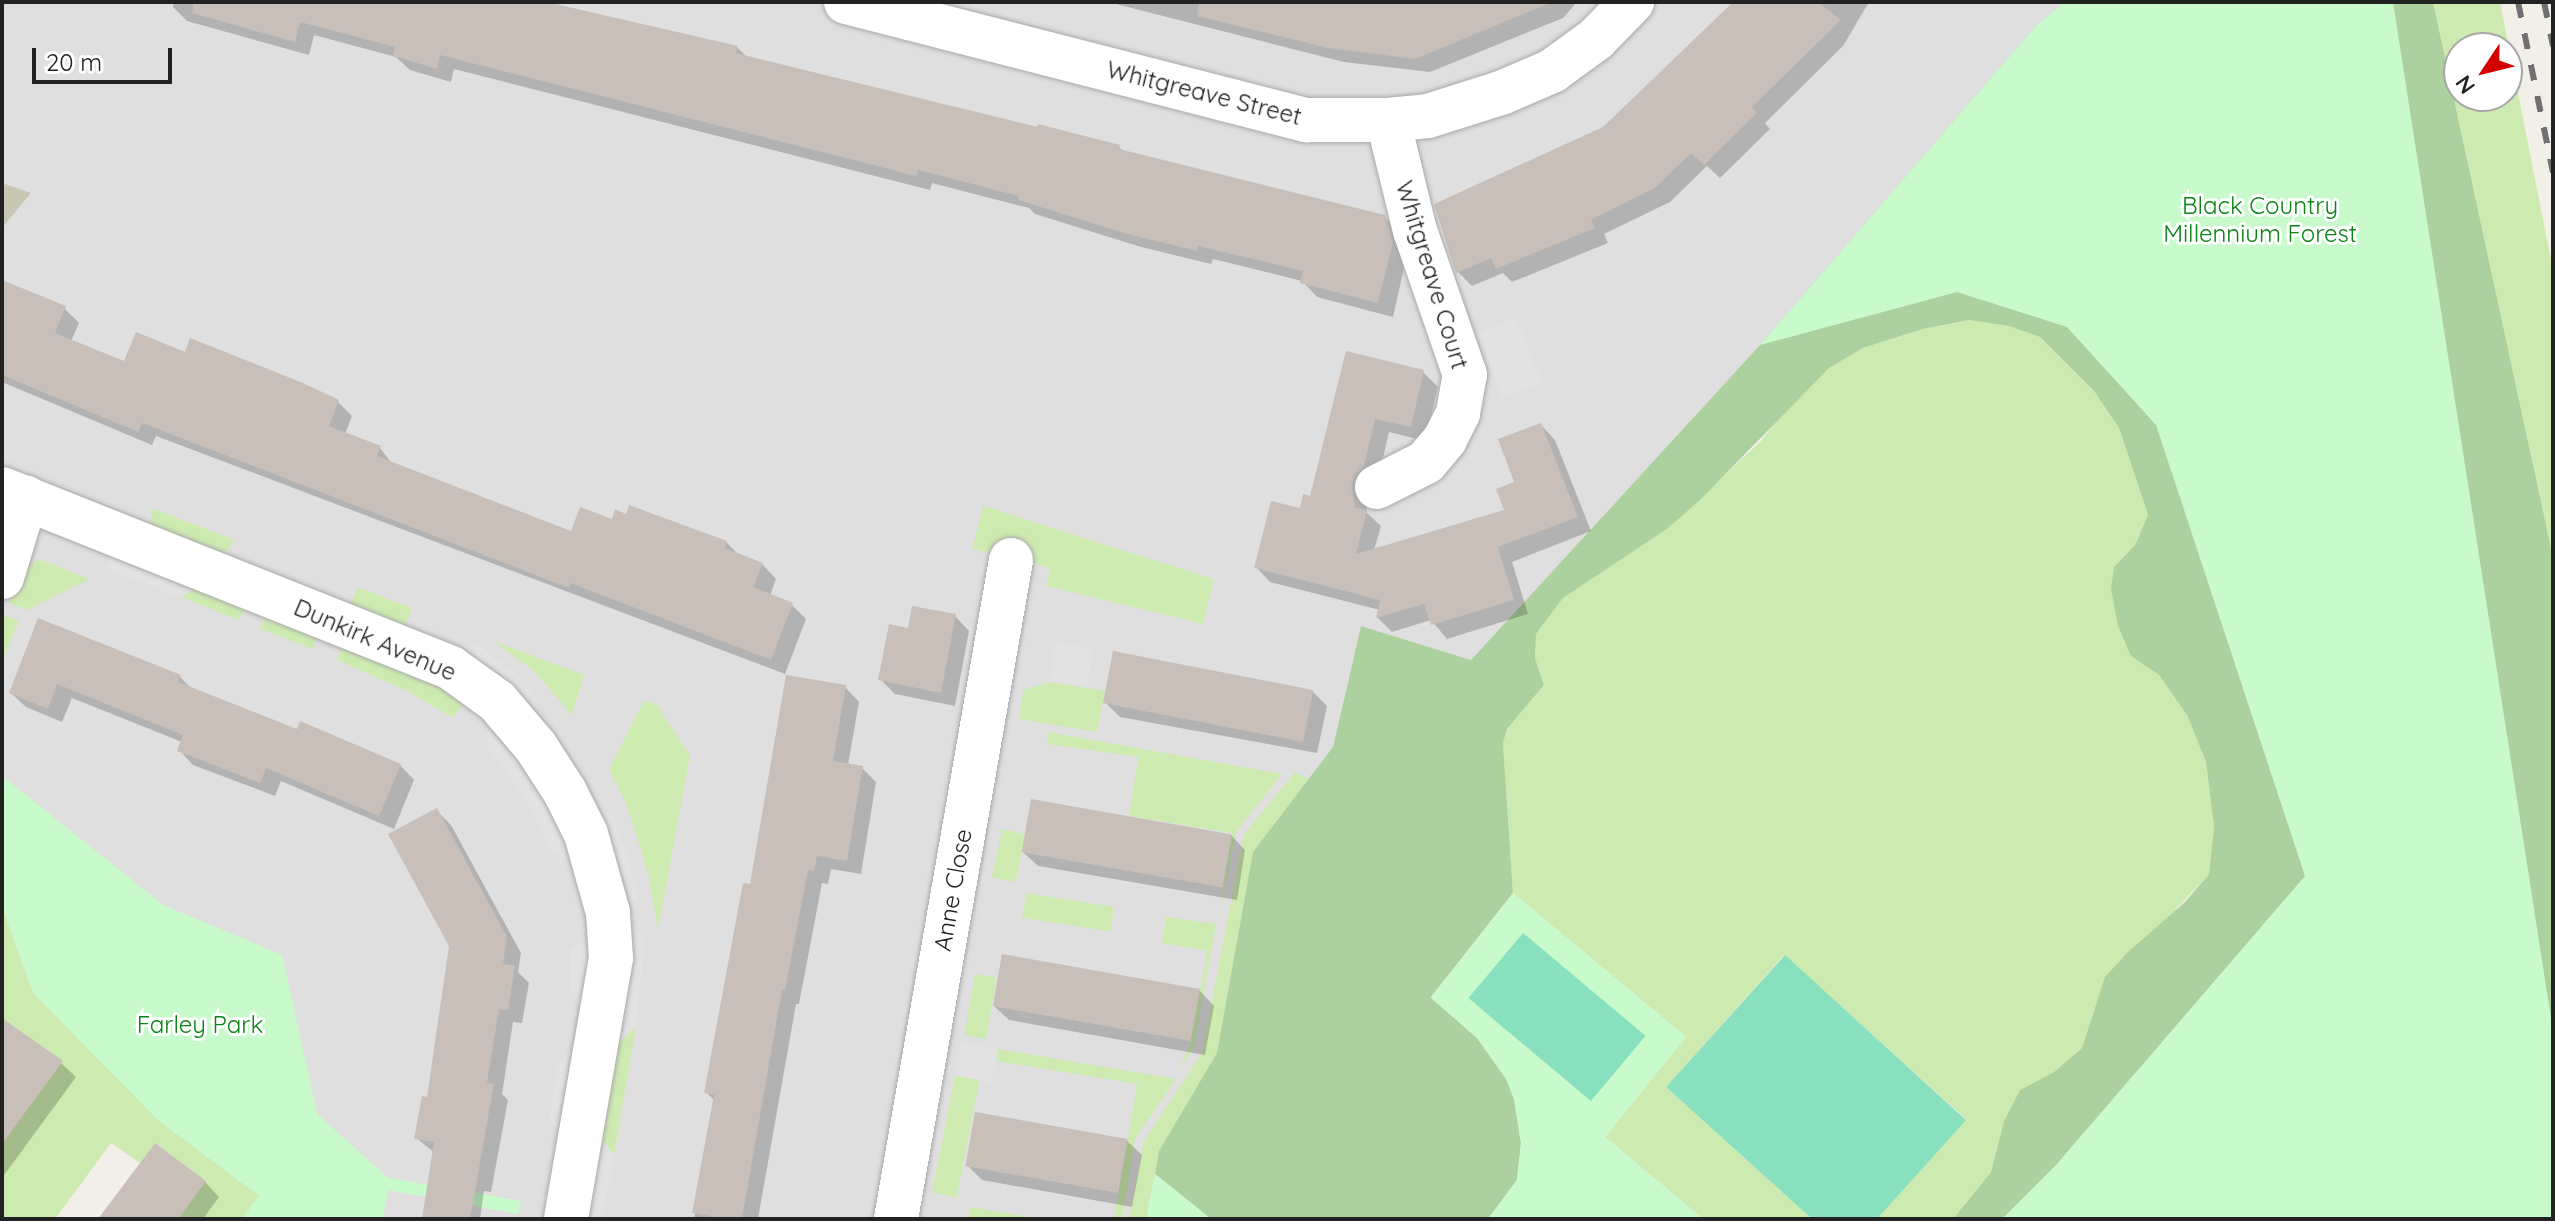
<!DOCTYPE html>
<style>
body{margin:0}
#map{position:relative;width:2555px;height:1221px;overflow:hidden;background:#f2efe9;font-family:Quicksand,sans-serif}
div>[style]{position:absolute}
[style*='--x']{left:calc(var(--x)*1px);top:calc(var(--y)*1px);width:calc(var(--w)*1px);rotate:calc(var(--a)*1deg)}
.residential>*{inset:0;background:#e0dfdf}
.construction>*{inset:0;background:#c7c7b4}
.grass>*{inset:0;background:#cdebb0;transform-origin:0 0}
.forest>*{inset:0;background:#add19e}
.park>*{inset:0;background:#c8facc}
.pitch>*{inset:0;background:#88e0be;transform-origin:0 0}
.parking>*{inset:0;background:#e2e2e2;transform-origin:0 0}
.shadow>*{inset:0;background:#0003}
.building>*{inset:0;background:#c7bfb8;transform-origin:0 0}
.roads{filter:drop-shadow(0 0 2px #a9a9a9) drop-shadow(0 0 2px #a9a9a9)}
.minor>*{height:44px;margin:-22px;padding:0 22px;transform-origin:22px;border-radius:22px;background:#fff}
.rail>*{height:6px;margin-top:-3px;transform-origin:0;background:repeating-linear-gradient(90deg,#707070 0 16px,transparent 0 32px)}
span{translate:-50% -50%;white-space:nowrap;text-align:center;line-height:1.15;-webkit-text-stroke:6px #fff;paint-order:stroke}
.street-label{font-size:24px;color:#222}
.park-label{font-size:24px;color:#0c8416}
.frame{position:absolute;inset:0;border:4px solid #222;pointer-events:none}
.north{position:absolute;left:2443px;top:32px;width:80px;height:80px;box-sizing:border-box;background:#fff;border:2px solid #a7a7a7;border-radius:50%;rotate:235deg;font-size:22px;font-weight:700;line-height:32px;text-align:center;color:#222}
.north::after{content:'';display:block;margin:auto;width:28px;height:36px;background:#d40000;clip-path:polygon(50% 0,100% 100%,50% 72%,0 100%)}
.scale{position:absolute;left:32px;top:48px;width:140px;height:36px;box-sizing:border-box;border:4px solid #222;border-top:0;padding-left:10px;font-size:24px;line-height:28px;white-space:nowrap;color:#222;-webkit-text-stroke:6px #fff;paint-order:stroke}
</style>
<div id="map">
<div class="residential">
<i style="clip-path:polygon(2px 2px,2064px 2px,2036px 26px,1760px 345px,1471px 660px,1361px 626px,1333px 747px,1217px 1053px,1146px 1219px,383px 1219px,388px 1190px,517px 1213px,520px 1201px,388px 1178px,317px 1114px,282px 955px,163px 905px,2px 776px)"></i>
</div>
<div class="construction">
<i style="clip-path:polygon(2px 183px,31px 193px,2px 228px)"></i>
</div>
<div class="grass">
<i style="clip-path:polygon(evenodd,2433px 2px,2500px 2px,2553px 270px,2553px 557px,2433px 2px,2459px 48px,2507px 48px,2507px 96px,2459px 96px,2459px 48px)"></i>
<i style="clip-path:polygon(1969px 320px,2009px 326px,2040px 337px,2094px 391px,2119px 428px,2148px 515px,2135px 545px,2114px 567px,2131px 656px,2159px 675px,2187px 715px,2206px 762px,2214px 827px,2209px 874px,2159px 927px,2095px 1008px,2082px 1048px,2054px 1072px,2020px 1090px,2004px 1121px,1991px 1172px,1953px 1219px,1877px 1219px,1966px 1119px,1784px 955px,1666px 1087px,1812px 1219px,1703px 1219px,1605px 1137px,1686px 1037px,1513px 893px,1503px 743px,1507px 729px,1544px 685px,1535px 658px,1536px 634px,1563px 598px,1667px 529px,1760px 442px,1790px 405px,1829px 368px,1863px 348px,1924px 329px)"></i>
<i style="clip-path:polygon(983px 506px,1214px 579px,1203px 624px,1046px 586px,1050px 568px,972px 549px)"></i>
<i style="clip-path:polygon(151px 508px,235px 540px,221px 557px,151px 530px)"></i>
<i style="clip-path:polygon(39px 559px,89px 579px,27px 610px,9px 603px,25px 569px)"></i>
<i style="clip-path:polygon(203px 584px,247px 602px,239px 620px,181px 597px)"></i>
<i style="left:357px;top:587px;width:59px;height:21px;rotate:21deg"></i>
<i style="left:267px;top:610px;width:56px;height:20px;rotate:21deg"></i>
<i style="clip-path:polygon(5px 615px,19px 621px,2px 660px,2px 623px)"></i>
<i style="clip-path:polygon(491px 640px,584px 675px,572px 715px,534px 671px)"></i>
<i style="clip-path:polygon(345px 641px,420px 675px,464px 702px,453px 718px,409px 692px,337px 660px)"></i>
<i style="clip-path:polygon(1050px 682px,1105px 691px,1097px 732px,1019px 719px,1023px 690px)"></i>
<i style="clip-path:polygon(644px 700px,657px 705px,690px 756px,658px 929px,648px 873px,627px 806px,609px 769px)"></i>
<i style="clip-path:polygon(1048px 732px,1282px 774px,1236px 832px,1220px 916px,1232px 833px,1129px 816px,1138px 757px,1047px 744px)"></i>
<i style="clip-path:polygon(1295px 772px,1309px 779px,1253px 852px,1217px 1053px,1159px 1151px,1146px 1219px,1129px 1219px,1144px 1141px,1202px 1053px,1244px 834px)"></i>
<i style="clip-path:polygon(2px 776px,163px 905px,282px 955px,317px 1114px,388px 1178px,521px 1201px,518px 1214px,388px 1190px,383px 1219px,178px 1219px,206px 1181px,155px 1143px,140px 1163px,111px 1143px,55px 1219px,2px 1219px,2px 1144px,62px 1061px,11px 1024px,2px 1036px)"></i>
<i style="left:1002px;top:829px;width:24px;height:49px;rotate:12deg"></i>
<i style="left:1026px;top:893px;width:89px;height:25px;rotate:9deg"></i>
<i style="clip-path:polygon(1166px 917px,1216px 924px,1194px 1048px,1179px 1070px,1191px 1042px,1207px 951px,1162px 943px)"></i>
<i style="left:975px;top:974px;width:22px;height:62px;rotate:10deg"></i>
<i style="clip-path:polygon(636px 1027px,614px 1155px,598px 1135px,614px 1047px)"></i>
<i style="clip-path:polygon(998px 1049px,1176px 1079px,1135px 1139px,1122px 1219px,1114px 1219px,1137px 1084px,996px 1061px)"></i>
<i style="left:955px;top:1075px;width:25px;height:120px;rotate:11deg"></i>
<i style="clip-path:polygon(970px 1207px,1044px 1219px,968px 1219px)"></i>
</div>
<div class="forest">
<i style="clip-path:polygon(2064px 2px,2433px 2px,2553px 557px,2553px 1219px,1953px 1219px,1991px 1172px,2004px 1121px,2020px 1090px,2054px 1072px,2082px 1048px,2105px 977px,2127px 953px,2185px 902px,2209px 874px,2214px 827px,2206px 762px,2187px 715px,2159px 675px,2131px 656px,2118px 626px,2111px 589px,2114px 567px,2135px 545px,2148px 515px,2119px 428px,2094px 391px,2040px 337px,2009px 326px,1969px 320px,1923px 329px,1863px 348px,1829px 368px,1701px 499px,1667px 529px,1563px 598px,1536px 634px,1535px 658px,1544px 685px,1507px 729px,1503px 743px,1513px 893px,1431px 997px,1477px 1038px,1507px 1079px,1514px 1099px,1521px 1143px,1517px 1180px,1488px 1219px,1211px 1219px,1155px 1174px,1159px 1151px,1217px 1053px,1253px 852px,1333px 747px,1361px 626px,1471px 660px,1760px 345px,2036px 26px)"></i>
</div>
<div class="park">
<i style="clip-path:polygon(2064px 2px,2393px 2px,2553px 1031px,2553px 1219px,2002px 1219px,2056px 1165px,2305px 876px,2156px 425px,2067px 327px,1957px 292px,1760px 345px,2036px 26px)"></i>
<i style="clip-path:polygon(2px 776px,163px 905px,282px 955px,317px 1114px,388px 1178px,521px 1201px,518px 1214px,388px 1190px,383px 1219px,242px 1219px,259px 1196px,159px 1121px,33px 993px,2px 907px)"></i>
<i style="clip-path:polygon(evenodd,1513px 893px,1686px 1037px,1605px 1137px,1703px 1219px,1488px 1219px,1517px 1180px,1521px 1143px,1514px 1099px,1506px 1079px,1477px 1038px,1431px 998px,1513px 893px,1523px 933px,1536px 945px,1645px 1036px,1470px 998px,1523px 933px)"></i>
<i style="clip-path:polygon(1155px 1174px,1211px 1219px,1146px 1219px)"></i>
</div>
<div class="pitch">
<i style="left:1523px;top:933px;width:160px;height:85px;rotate:40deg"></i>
<i style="clip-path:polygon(1785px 955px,1966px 1120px,1877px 1219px,1812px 1219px,1666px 1087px)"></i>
</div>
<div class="parking">
<i style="left:1516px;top:318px;width:69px;height:42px;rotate:68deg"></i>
<i style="clip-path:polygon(104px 548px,203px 584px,181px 597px,110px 571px)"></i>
<i style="left:1056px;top:643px;width:37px;height:39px;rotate:9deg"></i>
<i style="clip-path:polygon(476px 644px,512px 671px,536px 696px,532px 717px,450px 647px)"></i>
<i style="clip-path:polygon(489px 722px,541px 786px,576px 864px,549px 850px,534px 814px,515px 783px,486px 746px)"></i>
<i style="clip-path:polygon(596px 814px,612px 816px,627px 854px,638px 897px,624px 909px)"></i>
<i style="clip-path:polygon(625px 922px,644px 937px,643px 959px,636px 1027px,614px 1047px)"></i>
<i style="clip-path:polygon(592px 937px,583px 1014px,570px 989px,571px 950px)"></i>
<i style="left:962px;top:1042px;width:37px;height:34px;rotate:11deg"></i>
<i style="clip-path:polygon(579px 1046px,563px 1137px,549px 1118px,560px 1061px)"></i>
<i style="clip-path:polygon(598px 1135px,614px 1155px,602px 1219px,583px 1219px)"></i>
</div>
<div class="shadow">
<i style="clip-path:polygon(174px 2px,524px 2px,737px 47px,747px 57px,1119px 147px,1125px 153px,1384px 217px,1399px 232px,1406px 259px,1393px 317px,1317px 297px,1302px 281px,1213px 259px,1211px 264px,1141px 247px,1035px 214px,1029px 208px,932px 183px,930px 190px,454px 69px,451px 82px,410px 70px,396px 57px,314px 35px,309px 55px,187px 21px,173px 7px)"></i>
<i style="clip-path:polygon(1108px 2px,1577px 2px,1563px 18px,1430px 72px,1344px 62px)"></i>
<i style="clip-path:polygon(1736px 2px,1869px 2px,1843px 46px,1765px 123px,1770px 129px,1720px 178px,1707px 166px,1670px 202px,1604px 234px,1608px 243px,1512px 282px,1503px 273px,1472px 286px,1458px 272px)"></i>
<i style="clip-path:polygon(2px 301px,64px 308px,79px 323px,71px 341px,125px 364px,186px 355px,337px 401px,352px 416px,345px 434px,380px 448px,393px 465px,572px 534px,613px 521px,726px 542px,740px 556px,762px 564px,776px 579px,770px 596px,792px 605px,806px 619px,785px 674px,156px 436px,152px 445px,2px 382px)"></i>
<i style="clip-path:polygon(1347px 353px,1423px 372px,1438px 387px,1425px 441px,1389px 432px,1378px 480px,1366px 500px,1367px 513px,1381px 526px,1374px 550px,1506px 511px,1541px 425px,1555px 440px,1591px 531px,1512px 562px,1528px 614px,1447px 639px,1431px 620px,1392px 632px,1378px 618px,1380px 610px,1270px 582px,1256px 567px,1311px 498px)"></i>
<i style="clip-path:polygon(955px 616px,969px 631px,955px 706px,895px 694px,880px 679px,910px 630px)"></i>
<i style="clip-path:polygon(40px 620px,180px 677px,192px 689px,298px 731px,400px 765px,414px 780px,394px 829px,281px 781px,275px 796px,193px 765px,179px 750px,182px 742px,72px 698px,62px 722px,26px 707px,11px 693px)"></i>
<i style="clip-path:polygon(845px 687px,859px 702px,848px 765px,862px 768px,876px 782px,861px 874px,831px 869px,828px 884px,822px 883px,799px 1004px,796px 1004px,758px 1219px,694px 1219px,715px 1101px,706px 1092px,752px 886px)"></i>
<i style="clip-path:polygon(1312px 691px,1327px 706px,1317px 753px,1120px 717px,1105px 702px)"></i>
<i style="clip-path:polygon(436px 810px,451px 825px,521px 953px,518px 972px,529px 983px,522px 1023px,513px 1022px,502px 1094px,508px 1100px,491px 1192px,484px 1191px,480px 1219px,424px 1219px,435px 1153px,416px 1138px,428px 1100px,452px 946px)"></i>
<i style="clip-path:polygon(1231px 835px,1245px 850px,1237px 900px,1038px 866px,1023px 852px)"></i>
<i style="clip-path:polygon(1200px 991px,1214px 1006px,1205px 1055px,1009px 1020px,994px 1006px)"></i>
<i style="clip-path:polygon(2px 1039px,61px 1063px,76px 1077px,2px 1178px)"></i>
<i style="clip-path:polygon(1127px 1141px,1142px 1155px,1132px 1207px,982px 1180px,968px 1166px)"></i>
<i style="clip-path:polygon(205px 1182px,219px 1197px,203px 1219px,102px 1219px)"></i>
</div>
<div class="building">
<i style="clip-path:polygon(194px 2px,547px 2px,738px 46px,736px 53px,1037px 127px,1038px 124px,1120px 145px,1119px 149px,1385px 215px,1393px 243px,1378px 303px,1300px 283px,1303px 271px,1198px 246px,1197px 251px,1124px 233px,1018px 200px,1019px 196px,918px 170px,916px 176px,440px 55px,437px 69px,393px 56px,395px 47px,300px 22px,295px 42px,192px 13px)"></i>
<i style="clip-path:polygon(1199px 2px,1550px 2px,1550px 3px,1415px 59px,1328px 48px,1197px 16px)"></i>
<i style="clip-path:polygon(1733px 2px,1818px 2px,1841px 20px,1752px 107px,1757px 113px,1704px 165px,1691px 153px,1655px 188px,1591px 220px,1595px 228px,1496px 269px,1491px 258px,1456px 273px,1434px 204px,1603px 127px)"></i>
<i style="clip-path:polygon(2px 280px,66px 306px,55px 333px,124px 361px,136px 332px,185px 352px,190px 338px,303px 383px,339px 400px,329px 426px,381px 446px,377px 456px,571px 531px,580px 507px,612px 519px,615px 509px,626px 514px,629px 505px,727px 541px,725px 548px,763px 563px,753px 587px,793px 603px,771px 660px,570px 583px,569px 588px,142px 423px,138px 432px,2px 375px)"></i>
<i style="clip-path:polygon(1346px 351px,1424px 370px,1411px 427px,1375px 419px,1364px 466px,1356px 474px,1352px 485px,1355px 507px,1367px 510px,1356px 554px,1504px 510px,1496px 489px,1514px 482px,1498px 439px,1541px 423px,1578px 517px,1498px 547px,1514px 600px,1431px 625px,1424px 604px,1376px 618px,1380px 600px,1254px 568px,1271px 501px,1300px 508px,1303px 494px,1310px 496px)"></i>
<i style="clip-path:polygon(912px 606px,956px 614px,941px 693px,878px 680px,889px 624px,908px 628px)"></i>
<i style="clip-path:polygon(38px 618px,181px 675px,178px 682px,297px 729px,300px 721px,401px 764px,379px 816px,266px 768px,260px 783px,177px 751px,183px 735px,57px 684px,48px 709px,9px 693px)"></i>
<i style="left:1113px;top:651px;width:204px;height:53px;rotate:11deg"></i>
<i style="clip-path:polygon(786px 675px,846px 685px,833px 761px,863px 766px,847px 861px,817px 856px,814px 871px,808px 870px,785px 991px,782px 990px,742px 1219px,728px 1219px,692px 1213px,714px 1095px,704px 1093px,743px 883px,750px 884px)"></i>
<i style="left:1031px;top:799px;width:204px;height:54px;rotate:10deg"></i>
<i style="clip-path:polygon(437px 808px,507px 937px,503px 964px,515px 966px,508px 1010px,499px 1009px,487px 1083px,494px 1084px,470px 1219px,422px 1219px,434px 1142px,414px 1139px,422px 1096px,427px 1097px,449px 946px,388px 834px)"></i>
<i style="left:1002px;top:954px;width:201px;height:53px;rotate:10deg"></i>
<i style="clip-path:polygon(2px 1018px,63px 1061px,2px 1144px)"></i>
<i style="left:975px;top:1112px;width:155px;height:55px;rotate:10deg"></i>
<i style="clip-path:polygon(155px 1143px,206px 1181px,178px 1219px,98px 1219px)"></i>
</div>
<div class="roads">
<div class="minor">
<i style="--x:846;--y:2;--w:476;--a:14.4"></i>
<i style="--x:1307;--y:120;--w:81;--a:0"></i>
<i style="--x:1388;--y:120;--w:40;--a:-5.7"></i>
<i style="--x:1428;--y:116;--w:77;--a:-17.5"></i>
<i style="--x:1501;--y:93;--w:56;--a:-23.3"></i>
<i style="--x:1552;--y:71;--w:54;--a:-36"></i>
<i style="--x:1596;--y:39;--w:52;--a:-45.8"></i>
<i style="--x:1377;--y:487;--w:55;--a:-27"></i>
<i style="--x:1426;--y:462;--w:30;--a:-50"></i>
<i style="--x:1445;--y:439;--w:29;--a:-63"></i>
<i style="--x:1458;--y:413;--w:39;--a:-80"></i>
<i style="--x:1465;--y:375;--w:152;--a:-109.1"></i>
<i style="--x:1415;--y:231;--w:114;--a:-103.7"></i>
<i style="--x:2;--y:489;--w:483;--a:21.7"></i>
<i style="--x:451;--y:668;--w:57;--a:35.7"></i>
<i style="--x:497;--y:701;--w:60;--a:49.7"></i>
<i style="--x:536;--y:747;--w:54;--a:57.2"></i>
<i style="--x:565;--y:792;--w:47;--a:63.4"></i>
<i style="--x:586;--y:834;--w:82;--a:74.4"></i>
<i style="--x:608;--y:913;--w:45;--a:86.2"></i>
<i style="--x:611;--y:958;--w:265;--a:99.8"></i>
<i style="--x:2;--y:577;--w:83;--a:-73.1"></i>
<i style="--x:896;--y:1219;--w:669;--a:-80.1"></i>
</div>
</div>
<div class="rail">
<i style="--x:2518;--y:2;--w:174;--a:78.4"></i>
<i style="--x:2544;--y:2;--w:45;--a:78.4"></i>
</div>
<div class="street-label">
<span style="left:1204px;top:93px;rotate:14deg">Whitgreave Street</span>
<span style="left:1432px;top:275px;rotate:73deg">Whitgreave Court</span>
<span style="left:375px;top:640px;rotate:23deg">Dunkirk Avenue</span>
<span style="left:953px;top:890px;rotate:-80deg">Anne Close</span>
</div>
<div class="park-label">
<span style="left:2260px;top:220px">Black Country<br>Millennium Forest</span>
<span style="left:200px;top:1025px">Farley Park</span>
</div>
<div class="frame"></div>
<div class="north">N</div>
<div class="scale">20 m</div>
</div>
